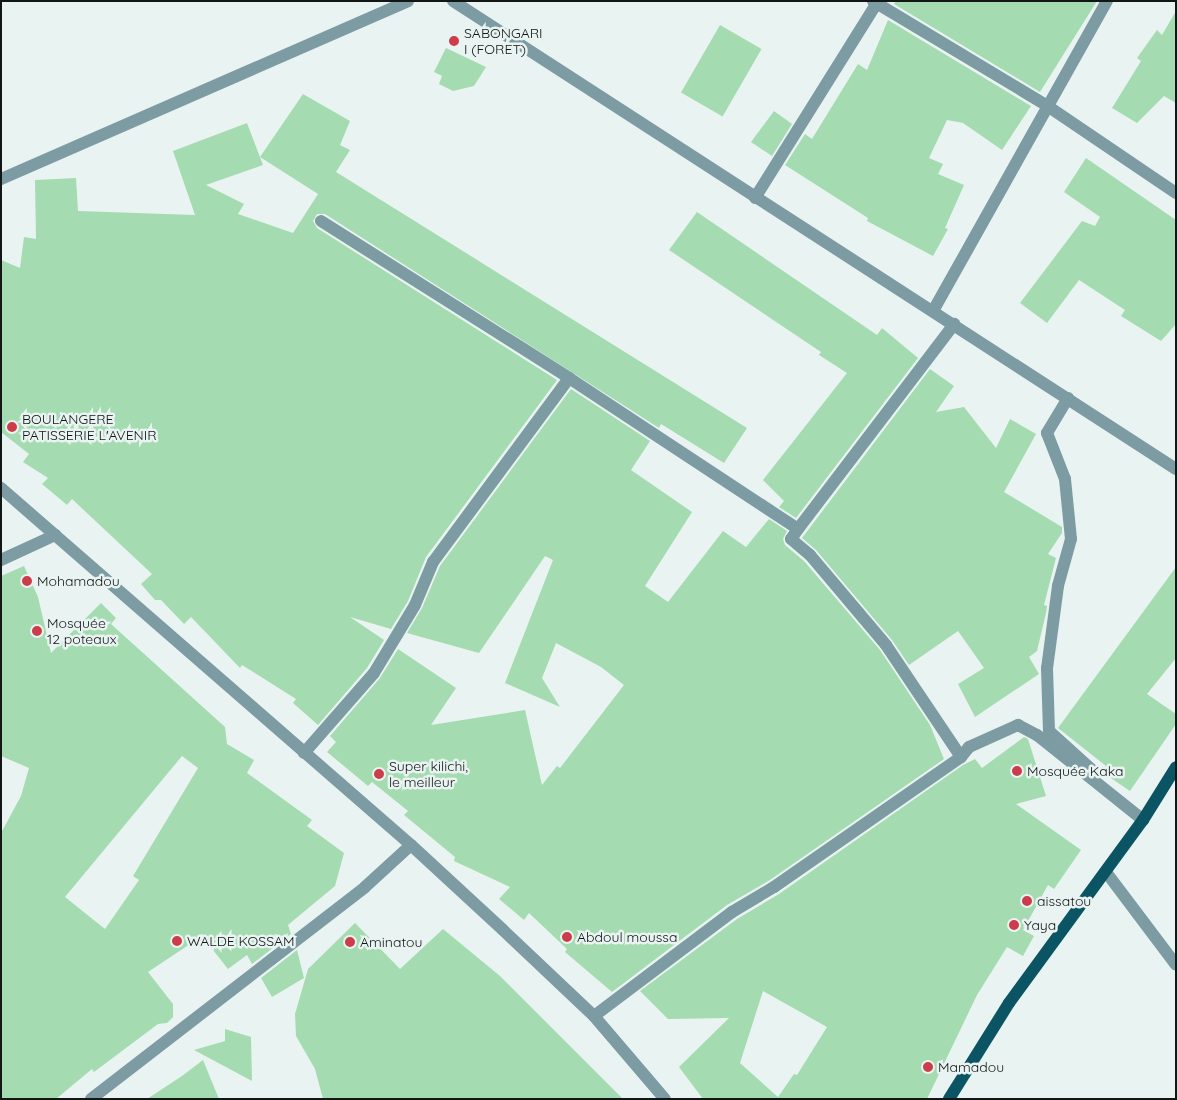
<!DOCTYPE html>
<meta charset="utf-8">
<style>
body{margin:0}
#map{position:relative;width:1177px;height:1100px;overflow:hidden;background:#e9f4f2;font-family:Quicksand,sans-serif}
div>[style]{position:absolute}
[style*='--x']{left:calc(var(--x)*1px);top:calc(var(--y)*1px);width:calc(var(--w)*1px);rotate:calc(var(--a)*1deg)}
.building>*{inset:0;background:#a5dbb0;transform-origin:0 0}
.minor>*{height:12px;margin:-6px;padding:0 6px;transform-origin:6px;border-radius:6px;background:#7c9ba3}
.major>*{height:12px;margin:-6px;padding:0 6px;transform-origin:6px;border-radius:6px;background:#0b5463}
.dots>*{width:14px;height:14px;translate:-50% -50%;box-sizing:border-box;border:2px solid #e9f4f2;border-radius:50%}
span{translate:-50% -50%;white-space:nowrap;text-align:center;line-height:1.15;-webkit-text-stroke:5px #e9f4f2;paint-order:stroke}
.poi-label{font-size:14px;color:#121615}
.left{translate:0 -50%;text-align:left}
.frame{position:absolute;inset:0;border:2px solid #121615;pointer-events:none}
</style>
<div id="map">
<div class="building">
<i style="clip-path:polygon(896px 1px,1097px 1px,1040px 92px,894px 4px)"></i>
<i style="clip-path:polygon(1176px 11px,1176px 103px,1164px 96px,1137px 123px,1112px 108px,1141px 61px,1137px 58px,1157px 30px,1162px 35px)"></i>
<i style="clip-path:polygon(888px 20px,1031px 106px,1002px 150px,963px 123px,947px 120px,929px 158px,943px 164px,938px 174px,964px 185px,945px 228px,948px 229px,933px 256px,867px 221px,868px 218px,785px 165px,805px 134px,812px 139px,858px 64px,867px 70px)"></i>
<i style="left:720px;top:25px;width:48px;height:78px;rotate:30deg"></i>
<i style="clip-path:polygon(446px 48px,486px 67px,474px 86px,453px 91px,439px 84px,442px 76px,434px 72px)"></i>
<i style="clip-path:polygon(303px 94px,350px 121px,340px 145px,350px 150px,336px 172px,747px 428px,724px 463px,661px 424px,659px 428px,325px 214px,317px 214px,313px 221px,317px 228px,557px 380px,426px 557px,408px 601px,391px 629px,350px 617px,384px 640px,367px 668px,318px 725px,293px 703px,296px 699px,242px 665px,240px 668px,191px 617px,184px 624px,161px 600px,155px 600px,141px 584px,152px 574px,72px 499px,67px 505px,42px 484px,48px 478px,23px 462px,29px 454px,1px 432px,1px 260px,20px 268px,24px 237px,36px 239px,35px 180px,76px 178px,78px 211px,195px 215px,173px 151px,247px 123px,263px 165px,206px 185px,244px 204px,238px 214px,293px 233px,318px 194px,260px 157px)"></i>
<i style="clip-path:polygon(774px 111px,792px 124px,772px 156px,751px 142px)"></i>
<i style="clip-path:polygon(1086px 158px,1176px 220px,1176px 324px,1161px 341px,1121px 316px,1125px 310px,1079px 280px,1047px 323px,1020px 303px,1082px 221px,1095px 226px,1100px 217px,1064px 192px)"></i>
<i style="clip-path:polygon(697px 212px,877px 335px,882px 328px,918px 358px,796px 518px,779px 507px,784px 501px,763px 480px,847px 373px,819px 355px,821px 352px,669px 250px)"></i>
<i style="clip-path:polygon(930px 369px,954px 386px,936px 412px,964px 407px,996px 448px,1010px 419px,1036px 434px,1004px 492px,1062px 527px,1062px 533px,1048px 554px,1056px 558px,1044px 605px,1047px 606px,1046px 613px,1037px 651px,1029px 657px,1039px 674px,975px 717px,958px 684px,984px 668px,958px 631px,909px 665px,892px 640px,816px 550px,802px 538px)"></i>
<i style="clip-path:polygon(571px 389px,650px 441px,631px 470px,692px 512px,645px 586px,668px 602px,723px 531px,746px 547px,769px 519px,787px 531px,783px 539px,785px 545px,804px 561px,880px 650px,930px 725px,944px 759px,770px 880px,727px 905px,612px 992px,565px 952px,567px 949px,529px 913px,524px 920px,499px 899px,510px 887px,454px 861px,455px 857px,404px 815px,408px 811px,372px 782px,368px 786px,327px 752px,336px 742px,330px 736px,380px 678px,398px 649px,456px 688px,431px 725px,525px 710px,542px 785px,557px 766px,560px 768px,624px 685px,601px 667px,556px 643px,542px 678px,560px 707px,505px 683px,553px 560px,545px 556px,479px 653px,407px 633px,422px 608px,440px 566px)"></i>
<i style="clip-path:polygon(evenodd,24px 566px,38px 597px,51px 653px,101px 603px,116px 618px,111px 624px,225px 727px,227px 744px,254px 760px,247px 773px,312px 820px,307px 826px,344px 853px,335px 886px,288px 925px,291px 934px,252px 964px,247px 955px,228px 969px,202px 936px,148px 972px,173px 1004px,173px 1017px,167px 1023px,158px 1024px,94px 1072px,92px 1069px,56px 1099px,1px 1099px,1px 833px,21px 796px,29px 768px,1px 756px,1px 576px,24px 566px,182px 756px,198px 768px,133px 876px,139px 880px,105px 929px,65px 897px,182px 756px)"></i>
<i style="clip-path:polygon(1176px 567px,1176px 658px,1147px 694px,1176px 714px,1176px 724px,1130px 791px,1102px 772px,1106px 766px,1058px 728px)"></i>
<i style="clip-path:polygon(evenodd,1024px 737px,1028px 739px,1046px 796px,1016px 804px,1081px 850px,1054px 889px,1048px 885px,1023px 930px,1034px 936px,1023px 956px,1007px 947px,977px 995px,927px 1099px,703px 1099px,679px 1067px,729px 1018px,668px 1019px,640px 991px,737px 919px,779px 894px,963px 765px,975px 759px,982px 768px,1024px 737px,763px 991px,827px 1027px,797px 1075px,794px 1074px,778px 1097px,740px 1063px,763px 991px)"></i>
<i style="clip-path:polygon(355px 923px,400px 969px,443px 929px,500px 976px,623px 1099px,323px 1099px,315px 1069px,296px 1036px,295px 1014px,308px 969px)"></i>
<i style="clip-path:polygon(297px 950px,304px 978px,272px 997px,261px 978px)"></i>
<i style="clip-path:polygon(225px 1029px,251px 1037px,252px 1081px,194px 1050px,225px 1041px)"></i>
<i style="clip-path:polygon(203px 1060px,219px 1099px,147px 1099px,182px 1076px)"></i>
</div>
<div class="minor">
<i style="--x:453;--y:1;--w:861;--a:32.92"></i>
<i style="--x:873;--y:1;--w:202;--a:31"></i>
<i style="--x:1046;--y:105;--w:157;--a:34.1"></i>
<i style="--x:1;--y:179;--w:444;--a:-23.6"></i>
<i style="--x:755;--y:198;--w:232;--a:-58"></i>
<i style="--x:321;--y:221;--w:294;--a:32.3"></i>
<i style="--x:569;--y:378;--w:274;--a:33.4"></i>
<i style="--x:798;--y:529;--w:258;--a:-52.7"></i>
<i style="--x:933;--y:311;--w:355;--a:-60.7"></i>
<i style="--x:1068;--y:398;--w:41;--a:121"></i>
<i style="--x:1047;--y:433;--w:49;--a:68.6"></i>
<i style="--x:1065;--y:479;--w:60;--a:84.3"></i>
<i style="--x:1071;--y:539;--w:49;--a:105.5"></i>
<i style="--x:1058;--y:586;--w:83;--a:97.6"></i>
<i style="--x:1047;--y:668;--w:63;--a:88.2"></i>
<i style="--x:1049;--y:731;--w:57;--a:42.1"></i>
<i style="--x:1;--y:488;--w:544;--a:41.05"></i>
<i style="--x:411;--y:845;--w:125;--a:42.7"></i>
<i style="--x:503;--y:930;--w:125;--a:43.4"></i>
<i style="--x:594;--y:1016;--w:109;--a:49.5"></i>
<i style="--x:798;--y:529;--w:12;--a:125"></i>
<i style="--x:791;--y:539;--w:25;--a:40"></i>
<i style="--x:810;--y:555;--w:118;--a:49.8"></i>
<i style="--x:886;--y:645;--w:135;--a:56.2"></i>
<i style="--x:1;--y:560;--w:60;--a:-24.8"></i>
<i style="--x:304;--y:753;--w:106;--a:-48.8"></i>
<i style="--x:374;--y:673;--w:79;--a:-58.9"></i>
<i style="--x:415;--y:605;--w:47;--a:-67.3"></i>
<i style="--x:433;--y:562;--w:229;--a:-53.5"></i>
<i style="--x:1106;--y:872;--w:116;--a:53"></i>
<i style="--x:594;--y:1016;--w:173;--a:-37"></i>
<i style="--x:732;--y:912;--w:49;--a:-30.8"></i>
<i style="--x:774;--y:887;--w:228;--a:-34.8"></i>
<i style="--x:961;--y:757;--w:13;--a:-51"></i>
<i style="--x:969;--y:747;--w:54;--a:-24.2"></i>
<i style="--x:1018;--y:725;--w:21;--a:28"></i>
<i style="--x:1037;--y:735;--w:136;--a:38.7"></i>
<i style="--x:91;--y:1099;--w:346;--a:-37.7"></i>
<i style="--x:365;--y:887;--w:62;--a:-42.4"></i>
</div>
<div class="major">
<i style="--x:949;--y:1099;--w:113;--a:-58"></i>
<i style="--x:1009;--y:1003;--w:227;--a:-53.8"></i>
<i style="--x:1143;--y:820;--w:62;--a:-58.1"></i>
</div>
<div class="dots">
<i style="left:454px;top:41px;background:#cc3c4b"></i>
<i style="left:12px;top:427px;background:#cc3c4b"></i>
<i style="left:27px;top:581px;background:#cc3c4b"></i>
<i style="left:37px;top:631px;background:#cc3c4b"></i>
<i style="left:1017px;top:771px;background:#cc3c4b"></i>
<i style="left:379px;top:774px;background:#cc3c4b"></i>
<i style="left:1027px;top:901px;background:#cc3c4b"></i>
<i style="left:1014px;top:925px;background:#cc3c4b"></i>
<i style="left:567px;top:937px;background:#cc3c4b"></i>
<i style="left:177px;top:941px;background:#cc3c4b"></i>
<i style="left:350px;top:942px;background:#cc3c4b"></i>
<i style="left:928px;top:1067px;background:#cc3c4b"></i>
</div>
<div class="poi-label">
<span class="left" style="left:464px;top:41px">SABONGARI<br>I (FORET)</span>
<span class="left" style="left:22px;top:427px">BOULANGERE<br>PATISSERIE L'AVENIR</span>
<span class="left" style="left:37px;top:581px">Mohamadou</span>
<span class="left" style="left:47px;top:631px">Mosquée<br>12 poteaux</span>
<span class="left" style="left:389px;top:774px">Super kilichi,<br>le meilleur</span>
<span class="left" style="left:1027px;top:771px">Mosquée Kaka</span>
<span class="left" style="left:1037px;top:901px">aissatou</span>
<span class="left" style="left:1024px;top:925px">Yaya</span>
<span class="left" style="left:577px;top:937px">Abdoul moussa</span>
<span class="left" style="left:187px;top:941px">WALDE KOSSAM</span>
<span class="left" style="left:360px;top:942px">Aminatou</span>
<span class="left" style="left:938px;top:1067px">Mamadou</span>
</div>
<div class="frame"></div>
</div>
